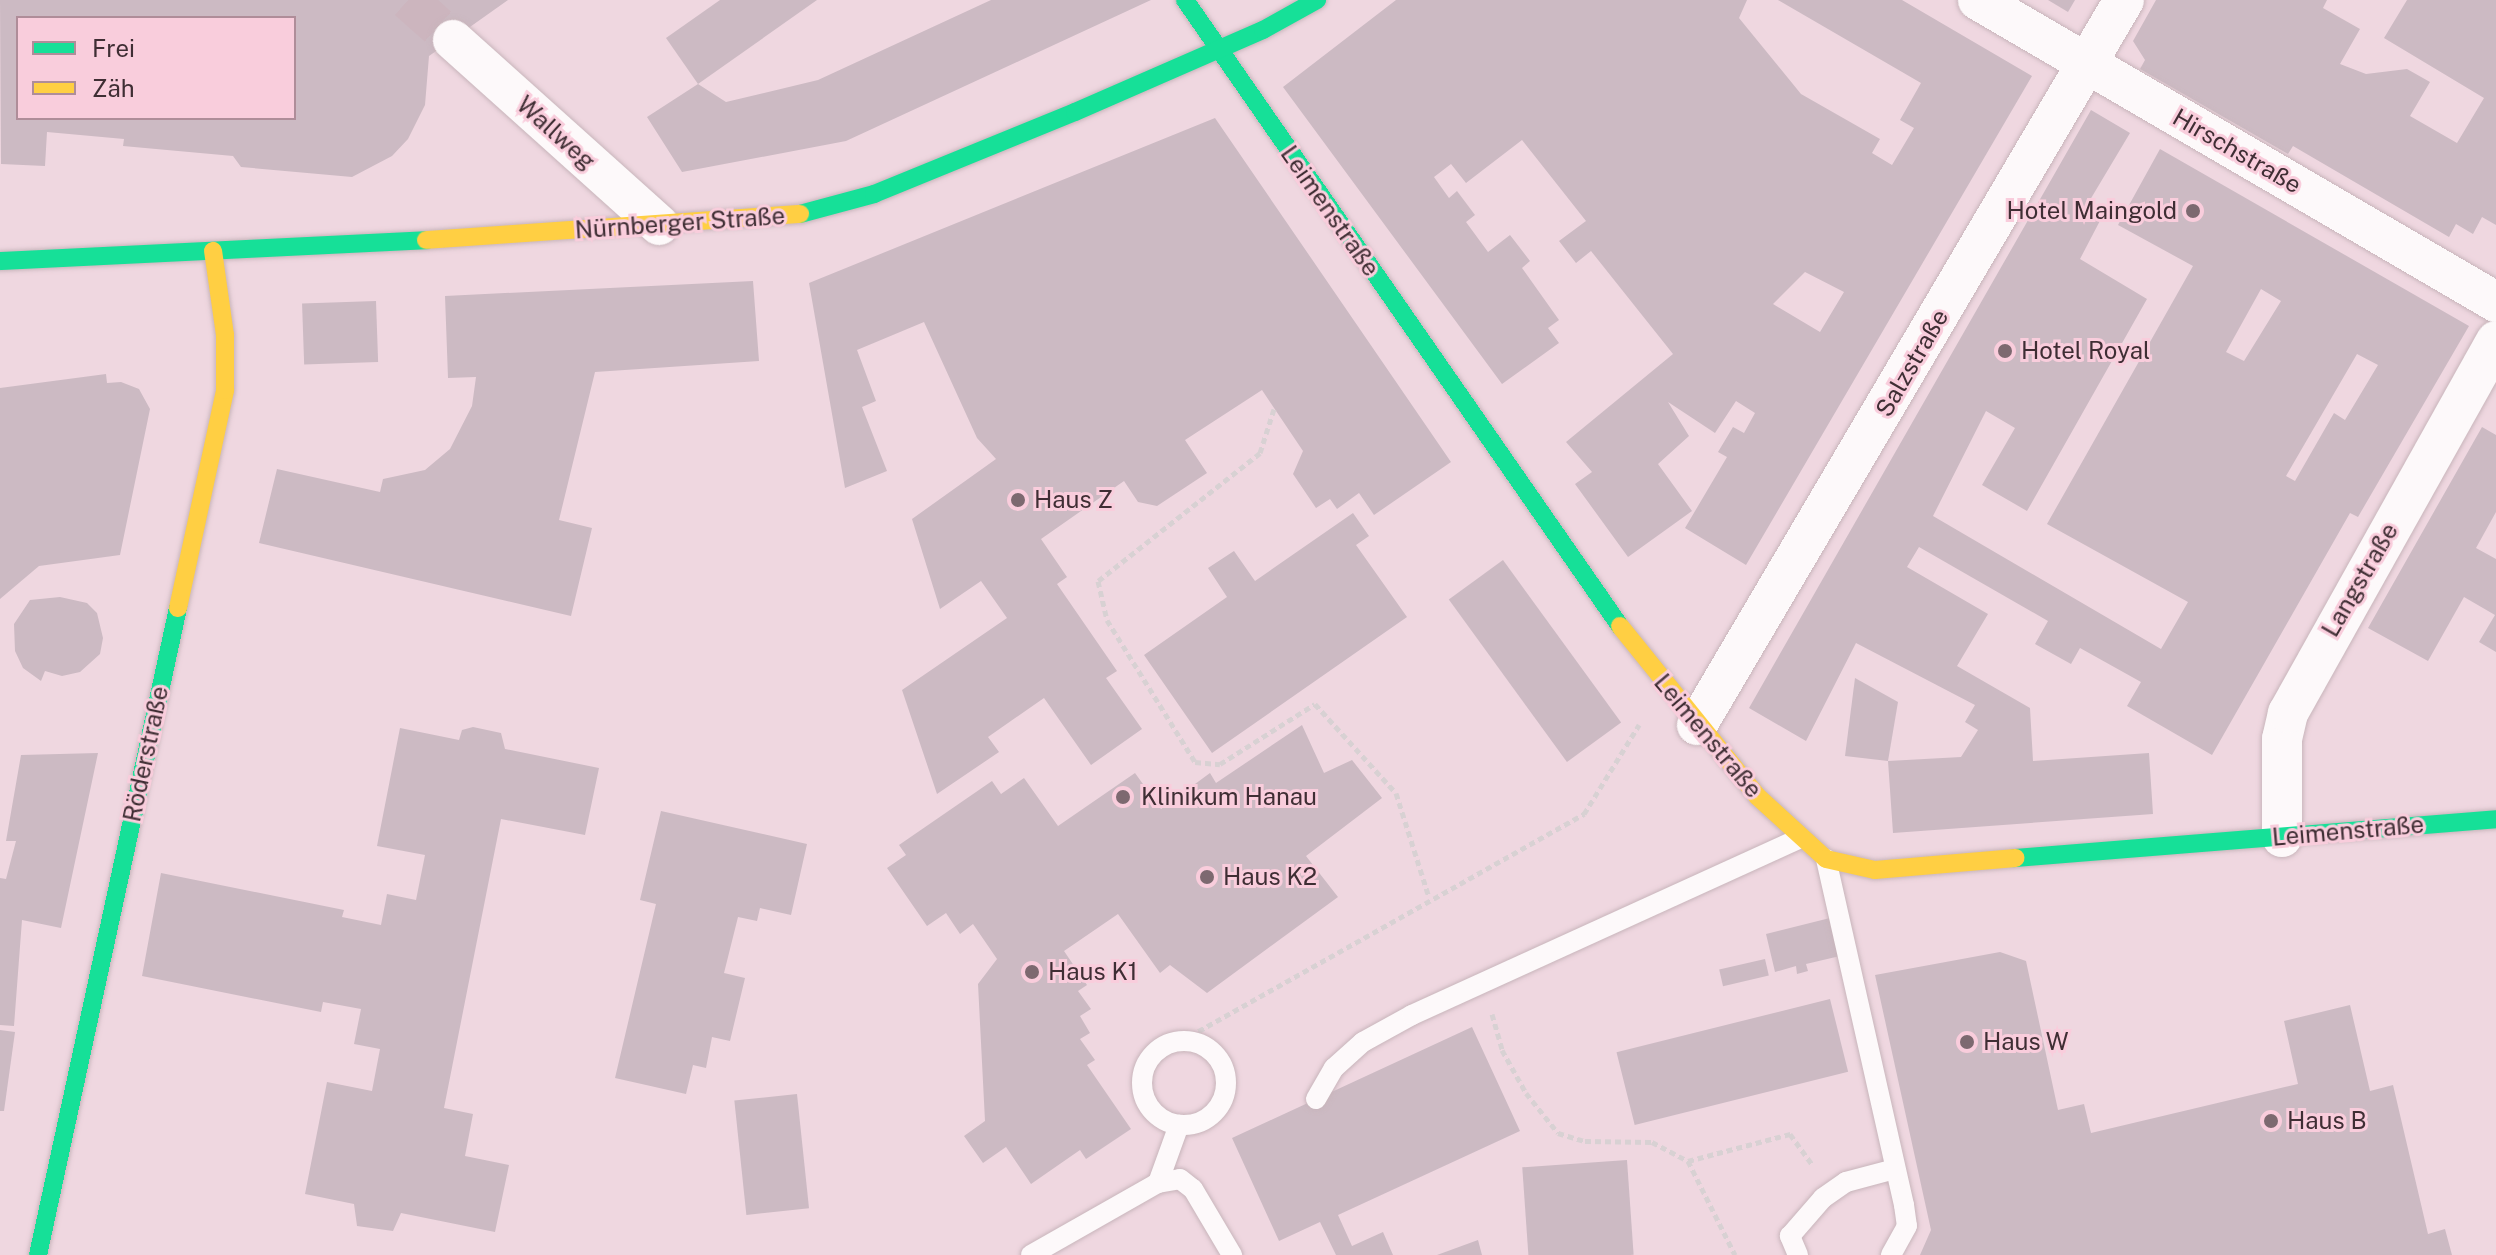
<!DOCTYPE html>
<meta charset="utf-8">
<style>
body{margin:0}
#map{position:relative;width:2496px;height:1255px;overflow:hidden;background:#efd7e0;font-family:"Public Sans",sans-serif}
div>[style]{position:absolute}
[style*='--x']{left:calc(var(--x)*1px);top:calc(var(--y)*1px);width:calc(var(--w)*1px);rotate:calc(var(--a)*1deg)}
.building>*{inset:0;background:#ccbac3;transform-origin:0 0}
.street-tunnel>*{height:40px;margin-top:-20px;transform-origin:0;background:repeating-linear-gradient(90deg,#ccb5be 0 40px,transparent 0 60px)}
.path>*{height:5px;margin-top:-2.5px;transform-origin:0;background:repeating-linear-gradient(90deg,#d8d1d3 0 6px,transparent 0 10px)}
.roads{filter:drop-shadow(0 0 2px #c8b5bb) drop-shadow(0 0 2px #c8b5bb)}
.lane>*{height:20px;margin:-10px;padding:0 10px;transform-origin:10px;border-radius:10px;background:#fdf9fa}
.lane>.ring{margin:-10px;padding:0;box-sizing:content-box;background:none;border:20px solid #fdf9fa;border-radius:50%}
.street>*{height:40px;margin:-20px;padding:0 20px;transform-origin:20px;border-radius:20px;background:#fdf9fa}
.fast>*{height:18px;margin:-9px;padding:0 9px;transform-origin:9px;border-radius:9px;background:#16e098}
.slow>*{height:18px;margin:-9px;padding:0 9px;transform-origin:9px;border-radius:9px;background:#ffcf43}
.dots>*{width:22px;height:22px;translate:-50% -50%;box-sizing:border-box;border:4px solid #f9cddc;border-radius:50%}
span{translate:-50% -50%;white-space:nowrap;text-align:center;line-height:1.15;-webkit-text-stroke:6px #f9cddc;paint-order:stroke}
.street-label{font-size:24px;color:#3f2e34}
.poi-label{font-size:24px;color:#3f2e34}
.right{translate:-100% -50%;text-align:right}
.left{translate:0 -50%;text-align:left}
.legend{position:absolute;left:16px;top:16px;width:280px;height:104px;box-sizing:border-box;background:#f9cddc;border:2px solid #af8d99;margin:0;padding:10px 14px;list-style:none;font-size:24px;color:#3f2e34}
.legend li{display:flex;align-items:center;gap:16px;height:40px}
.legend b{width:40px;border:2px solid #af8d99}
</style>
<div id="map">
<div class="building">
<i style="clip-path:polygon(evenodd,0 0,508px 0,429px 56px,425px 105px,408px 139px,392px 156px,352px 177px,241px 167px,233px 156px,123px 146px,124px 139px,47px 132px,45px 166px,1px 164px,0 0,18px 18px,294px 18px,294px 118px,18px 118px,18px 18px)"></i>
<i style="clip-path:polygon(720px 0,817px 0,698px 84px,666px 38px)"></i>
<i style="clip-path:polygon(991px 0,1151px 0,846px 141px,682px 172px,647px 117px,698px 84px,726px 102px,818px 80px)"></i>
<i style="clip-path:polygon(evenodd,1396px 0,1747px 0,1739px 18px,1801px 94px,1880px 139px,1872px 153px,1892px 165px,1914px 128px,1900px 120px,1921px 83px,1778px 0,1902px 0,2032px 76px,1746px 565px,1685px 528px,1727px 457px,1718px 452px,1733px 427px,1744px 433px,1755px 413px,1736px 401px,1715px 433px,1668px 402px,1689px 436px,1658px 464px,1692px 511px,1628px 557px,1575px 484px,1592px 472px,1566px 442px,1673px 354px,1591px 251px,1576px 263px,1559px 241px,1586px 221px,1522px 140px,1466px 183px,1451px 164px,1434px 177px,1449px 198px,1457px 191px,1475px 215px,1466px 222px,1488px 252px,1510px 235px,1530px 261px,1522px 268px,1559px 320px,1548px 328px,1559px 343px,1502px 384px,1283px 87px,1396px 0,1805px 272px,1844px 292px,1820px 332px,1773px 304px,1805px 272px)"></i>
<i style="clip-path:polygon(2048px 0,2075px 0,2068px 12px)"></i>
<i style="clip-path:polygon(2156px 0,2327px 0,2323px 8px,2360px 29px,2340px 64px,2366px 74px,2407px 69px,2430px 82px,2410px 116px,2457px 143px,2484px 98px,2384px 38px,2407px 0,2496px 0,2496px 225px,2482px 217px,2473px 234px,2456px 224px,2449px 237px,2293px 146px,2288px 154px,2140px 69px,2145px 60px,2133px 41px)"></i>
<i style="clip-path:polygon(evenodd,2091px 110px,2130px 133px,2087px 205px,2103px 215px,2080px 259px,2147px 299px,2027px 511px,1982px 485px,2015px 428px,1986px 411px,1933px 516px,2161px 649px,2188px 602px,2047px 524px,2193px 266px,2118px 225px,2160px 149px,2469px 326px,2358px 517px,2350px 513px,2212px 755px,2127px 706px,2141px 682px,2080px 648px,2071px 664px,2035px 644px,2048px 621px,1919px 547px,1907px 567px,1988px 614px,1957px 666px,2030px 708px,2033px 761px,2149px 753px,2153px 814px,1893px 833px,1888px 761px,1961px 757px,1978px 730px,1965px 722px,1975px 705px,1856px 643px,1806px 741px,1749px 708px,2091px 110px,2261px 289px,2281px 301px,2244px 361px,2226px 352px,2261px 289px,2091px 110px,2357px 354px,2378px 365px,2345px 420px,2334px 413px,2295px 481px,2286px 476px,2357px 354px)"></i>
<i style="clip-path:polygon(1215px 118px,1451px 462px,1374px 515px,1359px 493px,1337px 509px,1330px 499px,1316px 508px,1293px 474px,1303px 451px,1262px 390px,1185px 440px,1207px 473px,1157px 506px,1138px 502px,1124px 481px,1041px 539px,1067px 577px,1057px 584px,1117px 671px,1106px 678px,1142px 729px,1091px 765px,1044px 698px,988px 737px,999px 752px,937px 794px,902px 690px,1007px 618px,981px 581px,940px 609px,912px 519px,996px 459px,977px 438px,924px 322px,857px 350px,876px 401px,862px 407px,887px 471px,845px 488px,809px 283px)"></i>
<i style="clip-path:polygon(753px 281px,759px 361px,595px 372px,559px 520px,592px 528px,571px 616px,259px 543px,277px 469px,380px 492px,383px 479px,425px 470px,450px 449px,472px 406px,476px 377px,448px 378px,445px 296px)"></i>
<i style="left:376px;top:301px;width:61px;height:74px;rotate:88deg"></i>
<i style="clip-path:polygon(106px 374px,107px 383px,121px 382px,139px 389px,150px 409px,120px 555px,39px 566px,0 599px,0 388px)"></i>
<i style="clip-path:polygon(2482px 427px,2496px 435px,2496px 512px,2476px 548px,2496px 559px,2496px 652px,2479px 642px,2495px 615px,2464px 597px,2428px 661px,2368px 628px)"></i>
<i style="clip-path:polygon(1353px 513px,1369px 536px,1356px 545px,1407px 617px,1212px 753px,1144px 655px,1227px 597px,1208px 568px,1234px 551px,1255px 581px)"></i>
<i style="left:1503px;top:560px;width:201px;height:67px;rotate:54deg"></i>
<i style="clip-path:polygon(60px 597px,87px 603px,97px 613px,103px 638px,100px 654px,80px 672px,62px 676px,45px 671px,41px 681px,23px 668px,15px 651px,14px 624px,30px 600px)"></i>
<i style="clip-path:polygon(1855px 678px,1898px 702px,1888px 761px,1845px 756px)"></i>
<i style="clip-path:polygon(1302px 725px,1324px 773px,1352px 760px,1382px 798px,1306px 856px,1338px 897px,1207px 993px,1170px 965px,1160px 973px,1118px 914px,1064px 951px,1087px 985px,1078px 991px,1091px 1009px,1080px 1016px,1090px 1033px,1080px 1039px,1095px 1060px,1087px 1065px,1131px 1129px,1086px 1159px,1080px 1150px,1031px 1184px,1006px 1147px,983px 1163px,964px 1136px,985px 1121px,978px 984px,997px 959px,973px 924px,960px 934px,946px 913px,927px 926px,887px 868px,906px 855px,899px 845px,992px 781px,1001px 794px,1024px 778px,1058px 826px,1135px 773px,1161px 809px,1210px 773px,1216px 783px)"></i>
<i style="clip-path:polygon(473px 727px,501px 733px,505px 749px,599px 768px,585px 835px,501px 819px,444px 1108px,473px 1114px,465px 1156px,509px 1165px,495px 1232px,401px 1213px,393px 1231px,357px 1226px,354px 1204px,305px 1194px,327px 1082px,372px 1091px,380px 1049px,354px 1044px,361px 1009px,323px 1002px,321px 1012px,142px 976px,161px 873px,344px 910px,342px 917px,381px 925px,387px 894px,416px 900px,425px 855px,377px 846px,400px 728px,459px 740px,462px 730px)"></i>
<i style="clip-path:polygon(98px 753px,61px 928px,22px 920px,14px 1026px,0 1025px,0 878px,6px 879px,16px 841px,6px 841px,21px 755px)"></i>
<i style="clip-path:polygon(661px 811px,807px 844px,791px 915px,760px 908px,757px 921px,738px 917px,724px 973px,745px 978px,730px 1041px,712px 1037px,706px 1068px,693px 1065px,686px 1094px,615px 1078px,656px 904px,640px 900px)"></i>
<i style="clip-path:polygon(1830px 918px,1840px 956px,1806px 964px,1808px 971px,1797px 974px,1796px 966px,1775px 972px,1766px 934px)"></i>
<i style="clip-path:polygon(2000px 952px,2026px 961px,2058px 1110px,2084px 1104px,2091px 1133px,2298px 1084px,2284px 1021px,2350px 1005px,2370px 1091px,2393px 1085px,2428px 1234px,2445px 1229px,2452px 1255px,1920px 1255px,1931px 1230px,1875px 975px)"></i>
<i style="left:1765px;top:959px;width:17px;height:47px;rotate:77deg"></i>
<i style="left:1830px;top:999px;width:75px;height:220px;rotate:76deg"></i>
<i style="clip-path:polygon(1472px 1027px,1520px 1131px,1338px 1215px,1352px 1246px,1383px 1232px,1393px 1255px,1336px 1255px,1320px 1222px,1279px 1241px,1232px 1138px)"></i>
<i style="clip-path:polygon(0 1030px,15px 1032px,4px 1111px,0 1111px)"></i>
<i style="left:797px;top:1094px;width:115px;height:63px;rotate:84deg"></i>
<i style="left:1627px;top:1160px;width:95px;height:105px;rotate:86deg"></i>
<i style="clip-path:polygon(1478px 1240px,1482px 1255px,1437px 1255px)"></i>
</div>
<div class="street-tunnel">
<i style="--x:408;--y:0;--w:60;--a:41.6"></i>
</div>
<div class="path">
<i style="--x:1274;--y:409;--w:46;--a:107.7"></i>
<i style="--x:1260;--y:453;--w:206;--a:141.7"></i>
<i style="--x:1098;--y:581;--w:40;--a:77"></i>
<i style="--x:1107;--y:620;--w:167;--a:58.2"></i>
<i style="--x:1195;--y:762;--w:25;--a:5"></i>
<i style="--x:1220;--y:764;--w:112;--a:-32.3"></i>
<i style="--x:1315;--y:704;--w:120;--a:47.7"></i>
<i style="--x:1396;--y:793;--w:109;--a:72.4"></i>
<i style="--x:1492;--y:1014;--w:37;--a:74"></i>
<i style="--x:1502;--y:1050;--w:49;--a:60.8"></i>
<i style="--x:1526;--y:1093;--w:51;--a:51.3"></i>
<i style="--x:1558;--y:1133;--w:28;--a:17"></i>
<i style="--x:1585;--y:1141;--w:67;--a:0.9"></i>
<i style="--x:1652;--y:1142;--w:41;--a:27.8"></i>
<i style="--x:1688;--y:1161;--w:106;--a:-14.8"></i>
<i style="--x:1790;--y:1134;--w:39;--a:54"></i>
<i style="--x:1181;--y:1041;--w:463;--a:-29.4"></i>
<i style="--x:1584;--y:814;--w:105;--a:-58.3"></i>
<i style="--x:1688;--y:1161;--w:105;--a:63.4"></i>
</div>
<div class="roads">
<div class="lane">
<i style="--x:1826;--y:859;--w:355;--a:77.3"></i>
<i style="--x:1904;--y:1205;--w:21;--a:82"></i>
<i style="--x:1907;--y:1226;--w:33;--a:119"></i>
<i class="ring" style="left:1142px;top:1041px;width:64px;height:64px"></i>
<i style="--x:1316;--y:1099;--w:36;--a:-60"></i>
<i style="--x:1334;--y:1068;--w:39;--a:-42"></i>
<i style="--x:1363;--y:1042;--w:56;--a:-28.9"></i>
<i style="--x:1412;--y:1015;--w:427;--a:-24.5"></i>
<i style="--x:1158;--y:1183;--w:62;--a:-70.1"></i>
<i style="--x:1031;--y:1255;--w:146;--a:-29.6"></i>
<i style="--x:1158;--y:1183;--w:22;--a:-10"></i>
<i style="--x:1180;--y:1179;--w:16;--a:38"></i>
<i style="--x:1193;--y:1189;--w:77;--a:59.4"></i>
<i style="--x:1798;--y:1255;--w:21;--a:-113"></i>
<i style="--x:1790;--y:1236;--w:50;--a:-49"></i>
<i style="--x:1823;--y:1198;--w:28;--a:-35"></i>
<i style="--x:1846;--y:1182;--w:51;--a:-14.9"></i>
</div>
<div class="street">
<i style="--x:1978;--y:0;--w:600;--a:30.24"></i>
<i style="--x:453;--y:40;--w:277;--a:41.9"></i>
<i style="--x:1697;--y:725;--w:841;--a:-59.5"></i>
<i style="--x:2282;--y:837;--w:98;--a:-90"></i>
<i style="--x:2282;--y:739;--w:27;--a:-77"></i>
<i style="--x:2288;--y:713;--w:426;--a:-60.8"></i>
</div>
<div class="fast">
<i style="--x:1185;--y:0;--w:762;--a:55.21"></i>
<i style="--x:800;--y:214;--w:77;--a:-15.1"></i>
<i style="--x:874;--y:194;--w:217;--a:-22.2"></i>
<i style="--x:1075;--y:112;--w:205;--a:-23.6"></i>
<i style="--x:1263;--y:30;--w:62;--a:-29.1"></i>
<i style="--x:0;--y:261;--w:427;--a:-2.8"></i>
<i style="--x:2015;--y:858;--w:483;--a:-4.6"></i>
<i style="--x:38;--y:1255;--w:662;--a:-77.79"></i>
</div>
<div class="slow">
<i style="--x:426;--y:240;--w:375;--a:-4"></i>
<i style="--x:178;--y:608;--w:223;--a:-77.8"></i>
<i style="--x:225;--y:390;--w:55;--a:-90"></i>
<i style="--x:225;--y:335;--w:85;--a:-98.1"></i>
<i style="--x:1620;--y:626;--w:218;--a:51.1"></i>
<i style="--x:1757;--y:796;--w:93;--a:42.4"></i>
<i style="--x:1826;--y:859;--w:50;--a:12.7"></i>
<i style="--x:1875;--y:870;--w:141;--a:-4.9"></i>
</div>
</div>
<div class="dots">
<i style="left:2193px;top:211px;background:#7d6970"></i>
<i style="left:2005px;top:351px;background:#7d6970"></i>
<i style="left:1018px;top:500px;background:#7d6970"></i>
<i style="left:1123px;top:797px;background:#7d6970"></i>
<i style="left:1207px;top:877px;background:#7d6970"></i>
<i style="left:1032px;top:972px;background:#7d6970"></i>
<i style="left:1967px;top:1042px;background:#7d6970"></i>
<i style="left:2271px;top:1121px;background:#7d6970"></i>
</div>
<div class="street-label">
<span style="left:556px;top:133px;rotate:42deg">Wallweg</span>
<span style="left:2237px;top:151px;rotate:30deg">Hirschstraße</span>
<span style="left:1330px;top:211px;rotate:55deg">Leimenstraße</span>
<span style="left:680px;top:223px;rotate:-4deg">Nürnberger Straße</span>
<span style="left:1912px;top:363px;rotate:-60deg">Salzstraße</span>
<span style="left:2360px;top:580px;rotate:-60deg">Langstraße</span>
<span style="left:1708px;top:736px;rotate:50deg">Leimenstraße</span>
<span style="left:146px;top:754px;rotate:-78deg">Röderstraße</span>
<span style="left:2348px;top:831px;rotate:-5deg">Leimenstraße</span>
</div>
<div class="poi-label">
<span class="right" style="left:2177px;top:211px">Hotel Maingold</span>
<span class="left" style="left:2021px;top:351px">Hotel Royal</span>
<span class="left" style="left:1034px;top:500px">Haus Z</span>
<span class="left" style="left:1141px;top:797px">Klinikum Hanau</span>
<span class="left" style="left:1223px;top:877px">Haus K2</span>
<span class="left" style="left:1048px;top:972px">Haus K1</span>
<span class="left" style="left:1983px;top:1042px">Haus W</span>
<span class="left" style="left:2287px;top:1121px">Haus B</span>
</div>
<ul class="legend">
<li><b style="height:10px;background:#16e098"></b>Frei</li>
<li><b style="height:10px;background:#ffcf43"></b>Zäh</li>
</ul>
</div>
